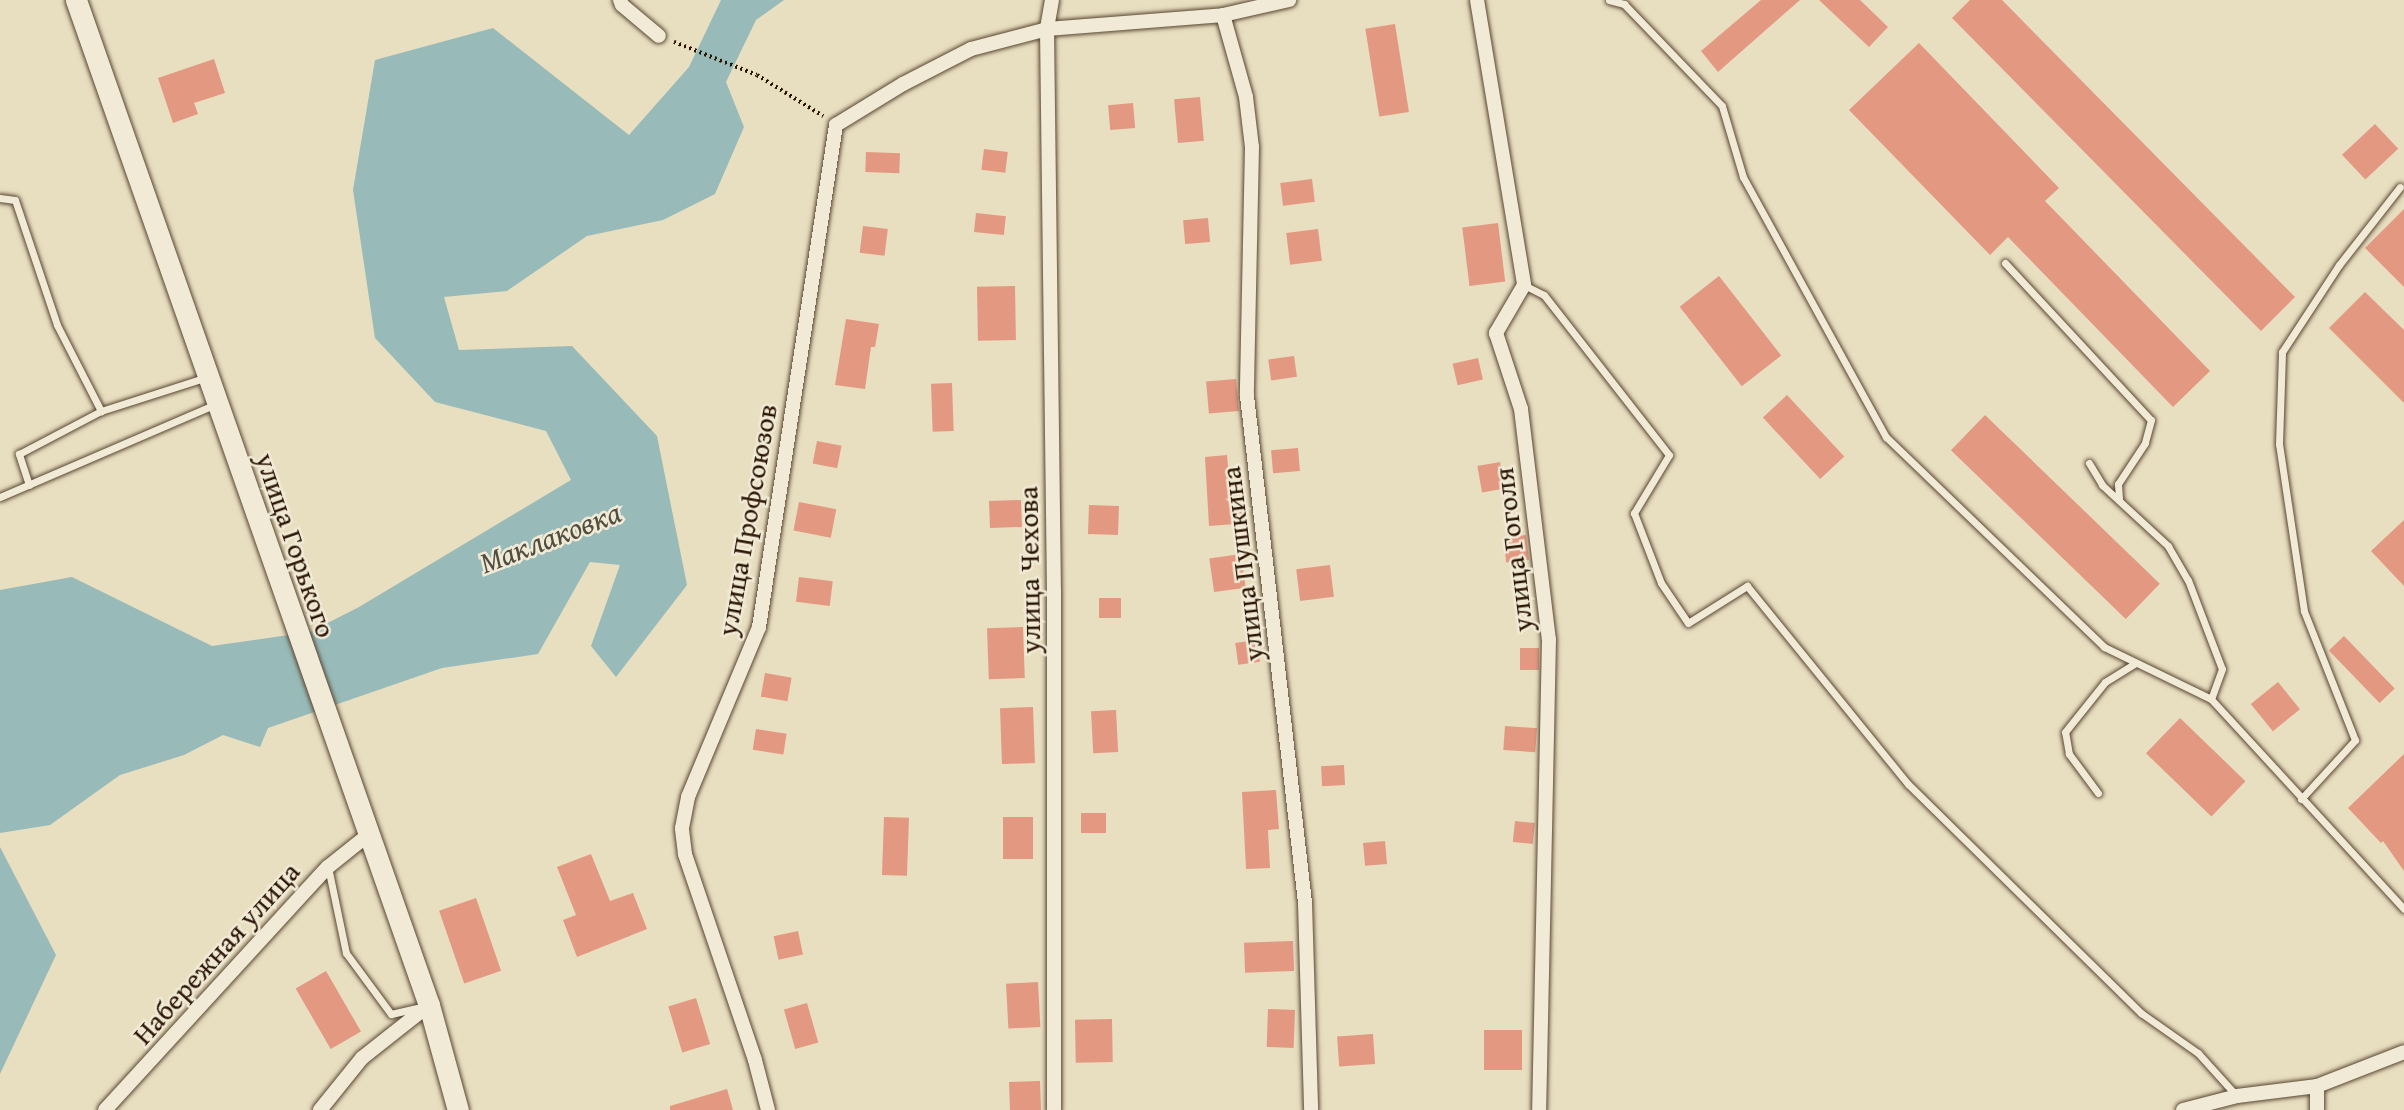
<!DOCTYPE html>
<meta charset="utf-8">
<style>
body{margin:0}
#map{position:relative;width:2404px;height:1110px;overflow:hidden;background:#e8dec0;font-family:"Gentium Book Plus",serif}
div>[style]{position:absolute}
.water>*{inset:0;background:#98bbb9}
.building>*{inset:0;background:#e39882;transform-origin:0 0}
.path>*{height:3.5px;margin-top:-1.75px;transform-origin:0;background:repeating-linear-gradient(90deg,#291301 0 2px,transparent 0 5.5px)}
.roads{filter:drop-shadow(0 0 2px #594631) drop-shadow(0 0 2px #594631)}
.lane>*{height:7px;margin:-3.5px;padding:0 3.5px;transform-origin:3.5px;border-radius:3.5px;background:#f0ead6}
.street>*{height:14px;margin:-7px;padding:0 7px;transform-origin:7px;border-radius:7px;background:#f0ead6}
.secondary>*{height:21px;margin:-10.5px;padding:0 10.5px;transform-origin:10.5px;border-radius:10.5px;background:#f0ead6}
span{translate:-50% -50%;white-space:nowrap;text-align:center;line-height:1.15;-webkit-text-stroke:5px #f0ead6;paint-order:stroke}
.street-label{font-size:28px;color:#291301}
.water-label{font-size:30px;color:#504e41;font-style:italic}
</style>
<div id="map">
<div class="water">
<i style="clip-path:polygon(721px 0,784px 0,756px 20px,726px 82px,744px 127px,715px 194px,663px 220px,587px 236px,507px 291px,444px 297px,459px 350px,572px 346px,657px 436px,687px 585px,616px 677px,591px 646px,620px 565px,590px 562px,538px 654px,442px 668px,268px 728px,260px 747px,223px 735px,184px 755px,120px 775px,50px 825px,0 833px,0 590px,72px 577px,212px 646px,310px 632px,359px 607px,571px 480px,546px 431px,435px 402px,375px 338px,353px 190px,375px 60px,493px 28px,629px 135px,689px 67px)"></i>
<i style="clip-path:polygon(0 847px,56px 955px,0 1074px)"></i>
</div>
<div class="building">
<i style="clip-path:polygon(1761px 0,1800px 0,1718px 72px,1701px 51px)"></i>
<i style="clip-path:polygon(1819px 0,1860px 0,1888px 27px,1869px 47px)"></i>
<i style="clip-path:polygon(1970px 0,2002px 0,2295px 297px,2261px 331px,1952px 18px)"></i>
<i style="left:1395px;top:24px;width:89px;height:30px;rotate:81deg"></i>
<i style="clip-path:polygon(1919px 43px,2059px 188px,2045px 201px,2210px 371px,2173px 407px,2008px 237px,1990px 255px,1849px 110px)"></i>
<i style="clip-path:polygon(214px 59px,225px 93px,194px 103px,198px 114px,173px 123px,158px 78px)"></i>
<i style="left:1200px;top:97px;width:44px;height:26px;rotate:85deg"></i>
<i style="left:1133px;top:103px;width:25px;height:25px;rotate:85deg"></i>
<i style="left:2375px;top:124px;width:34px;height:45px;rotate:47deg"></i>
<i style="left:984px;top:149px;width:24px;height:21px;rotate:7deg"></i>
<i style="left:866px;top:152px;width:34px;height:20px;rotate:2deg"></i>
<i style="left:1312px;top:179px;width:23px;height:32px;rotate:83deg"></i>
<i style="clip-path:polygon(2404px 209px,2404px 287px,2365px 248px)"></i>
<i style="left:976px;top:213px;width:30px;height:19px;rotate:6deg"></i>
<i style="left:1208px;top:218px;width:24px;height:25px;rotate:85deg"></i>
<i style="left:1498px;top:223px;width:59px;height:36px;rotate:83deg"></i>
<i style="left:863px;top:226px;width:25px;height:27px;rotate:7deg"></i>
<i style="left:1318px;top:229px;width:32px;height:32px;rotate:83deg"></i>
<i style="left:1719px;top:276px;width:101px;height:50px;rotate:52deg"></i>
<i style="left:1015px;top:286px;width:54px;height:38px;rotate:89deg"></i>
<i style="clip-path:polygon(2365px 292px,2404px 330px,2404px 403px,2329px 328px)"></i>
<i style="clip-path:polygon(846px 319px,879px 324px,875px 347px,871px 347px,865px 389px,835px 385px)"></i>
<i style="left:1294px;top:356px;width:21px;height:26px;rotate:82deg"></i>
<i style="left:1478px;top:358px;width:22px;height:26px;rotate:77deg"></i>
<i style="left:1236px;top:379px;width:32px;height:30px;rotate:85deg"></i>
<i style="left:952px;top:383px;width:48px;height:21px;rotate:88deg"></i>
<i style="left:1787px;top:395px;width:84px;height:33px;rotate:47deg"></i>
<i style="left:1985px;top:415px;width:243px;height:49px;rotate:44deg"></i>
<i style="left:817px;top:441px;width:25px;height:23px;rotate:11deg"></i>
<i style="left:1298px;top:448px;width:23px;height:27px;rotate:85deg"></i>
<i style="clip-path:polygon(1227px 455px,1230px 489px,1245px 487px,1248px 523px,1209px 526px,1205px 457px)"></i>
<i style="left:1500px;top:462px;width:27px;height:23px;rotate:80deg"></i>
<i style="left:1021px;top:500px;width:27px;height:32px;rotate:88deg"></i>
<i style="left:799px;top:502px;width:38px;height:29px;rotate:11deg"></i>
<i style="left:1089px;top:505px;width:30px;height:29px;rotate:2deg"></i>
<i style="clip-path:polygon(2404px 520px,2404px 586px,2371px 551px)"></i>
<i style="left:1526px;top:535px;width:25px;height:23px;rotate:83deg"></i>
<i style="left:1241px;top:554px;width:34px;height:32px;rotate:82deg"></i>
<i style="left:1330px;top:565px;width:32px;height:34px;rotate:83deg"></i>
<i style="left:799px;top:577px;width:34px;height:25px;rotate:7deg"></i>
<i style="left:1121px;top:598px;width:20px;height:22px;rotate:90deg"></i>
<i style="left:1023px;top:627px;width:51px;height:36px;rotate:88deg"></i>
<i style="left:2344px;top:636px;width:73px;height:21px;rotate:46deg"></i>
<i style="left:1257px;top:640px;width:22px;height:22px;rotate:82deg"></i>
<i style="left:1520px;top:648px;width:19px;height:22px"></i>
<i style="left:765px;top:673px;width:27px;height:24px;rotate:10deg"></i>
<i style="left:2278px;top:682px;width:35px;height:35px;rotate:51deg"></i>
<i style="left:1033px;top:707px;width:56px;height:33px;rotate:88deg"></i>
<i style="left:1116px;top:710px;width:42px;height:25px;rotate:87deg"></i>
<i style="left:2180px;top:718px;width:91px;height:49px;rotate:44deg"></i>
<i style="left:1505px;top:726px;width:32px;height:24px;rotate:4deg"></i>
<i style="left:756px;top:729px;width:31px;height:21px;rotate:9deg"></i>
<i style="clip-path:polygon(2404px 754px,2404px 871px,2383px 841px,2381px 843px,2348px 808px)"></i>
<i style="left:1344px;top:765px;width:20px;height:23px;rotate:87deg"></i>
<i style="clip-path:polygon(1276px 790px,1279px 829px,1268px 830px,1270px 868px,1246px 869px,1242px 792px)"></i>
<i style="left:1081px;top:813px;width:25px;height:20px"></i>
<i style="left:884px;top:817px;width:25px;height:58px;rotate:2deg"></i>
<i style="left:1003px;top:817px;width:30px;height:42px"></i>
<i style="left:1515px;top:821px;width:20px;height:21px;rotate:6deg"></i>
<i style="left:1385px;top:841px;width:23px;height:22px;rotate:85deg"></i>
<i style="clip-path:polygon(591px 854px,610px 901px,633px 893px,647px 929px,577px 957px,563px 920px,576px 915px,557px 867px)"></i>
<i style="left:476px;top:898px;width:77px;height:39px;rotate:71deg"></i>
<i style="left:798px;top:931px;width:24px;height:25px;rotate:78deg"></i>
<i style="left:1293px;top:941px;width:30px;height:49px;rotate:88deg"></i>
<i style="left:326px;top:971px;width:70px;height:35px;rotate:60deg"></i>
<i style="left:1038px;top:982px;width:45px;height:32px;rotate:87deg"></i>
<i style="left:696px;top:998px;width:48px;height:29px;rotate:73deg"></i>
<i style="left:807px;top:1003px;width:41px;height:24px;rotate:74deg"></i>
<i style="left:1268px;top:1009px;width:27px;height:38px;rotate:2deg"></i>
<i style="left:1112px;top:1019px;width:43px;height:37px;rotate:89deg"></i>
<i style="left:1522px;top:1030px;width:40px;height:38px;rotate:90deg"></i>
<i style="left:1373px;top:1034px;width:30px;height:36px;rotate:86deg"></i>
<i style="left:1040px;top:1081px;width:29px;height:31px;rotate:88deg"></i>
<i style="clip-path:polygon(727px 1089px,733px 1110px,670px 1110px,670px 1106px)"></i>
</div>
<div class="path">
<i style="left:674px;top:42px;width:89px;rotate:21.7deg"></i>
<i style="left:757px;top:75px;width:78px;rotate:31.8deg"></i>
</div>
<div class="roads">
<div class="lane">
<i style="left:1609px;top:0;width:16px;rotate:15deg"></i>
<i style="left:1624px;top:4px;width:141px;rotate:46.1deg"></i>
<i style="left:1722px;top:106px;width:74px;rotate:73.5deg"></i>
<i style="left:1743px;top:177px;width:297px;rotate:61.2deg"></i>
<i style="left:1886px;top:437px;width:303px;rotate:43.9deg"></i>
<i style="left:2104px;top:647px;width:119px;rotate:25.9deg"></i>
<i style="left:2211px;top:699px;width:285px;rotate:47.4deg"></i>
<i style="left:0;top:198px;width:15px;rotate:8deg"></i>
<i style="left:15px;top:200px;width:132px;rotate:71.4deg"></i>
<i style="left:57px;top:325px;width:97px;rotate:62.9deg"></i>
<i style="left:2005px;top:263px;width:214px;rotate:47.1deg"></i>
<i style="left:2151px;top:420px;width:24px;rotate:105deg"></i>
<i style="left:2145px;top:443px;width:49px;rotate:123.4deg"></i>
<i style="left:2118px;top:484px;width:16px;rotate:86deg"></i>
<i style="left:1524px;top:285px;width:22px;rotate:27deg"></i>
<i style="left:1544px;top:295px;width:203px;rotate:52deg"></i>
<i style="left:1669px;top:455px;width:68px;rotate:121.1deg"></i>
<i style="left:1634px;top:513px;width:75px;rotate:68.9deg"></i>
<i style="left:1661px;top:583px;width:48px;rotate:56deg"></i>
<i style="left:1688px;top:623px;width:70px;rotate:-32.1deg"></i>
<i style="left:1747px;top:586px;width:255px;rotate:50.9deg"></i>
<i style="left:1908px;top:784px;width:327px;rotate:44.5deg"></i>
<i style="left:2141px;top:1013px;width:70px;rotate:35.1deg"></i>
<i style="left:2198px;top:1053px;width:57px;rotate:47.9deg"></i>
<i style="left:2089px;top:463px;width:26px;rotate:59deg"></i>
<i style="left:2102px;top:485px;width:90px;rotate:42.7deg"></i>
<i style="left:2168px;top:546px;width:39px;rotate:60deg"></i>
<i style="left:2188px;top:580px;width:95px;rotate:69.1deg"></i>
<i style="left:2222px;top:669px;width:32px;rotate:110deg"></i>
<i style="left:29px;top:485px;width:33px;rotate:-108deg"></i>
<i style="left:19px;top:454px;width:93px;rotate:-27.7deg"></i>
<i style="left:101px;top:411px;width:111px;rotate:-17.8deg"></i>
<i style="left:0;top:497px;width:235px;rotate:-23.3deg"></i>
<i style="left:2098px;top:793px;width:49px;rotate:-126.6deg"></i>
<i style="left:2069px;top:754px;width:22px;rotate:-100deg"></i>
<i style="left:2065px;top:732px;width:64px;rotate:-51.3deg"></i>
<i style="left:2105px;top:682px;width:36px;rotate:-32deg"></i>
<i style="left:2301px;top:799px;width:80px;rotate:-47.5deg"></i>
<i style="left:2355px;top:740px;width:139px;rotate:-111.6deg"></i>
<i style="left:2304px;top:611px;width:169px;rotate:-98.5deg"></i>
<i style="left:2279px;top:444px;width:92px;rotate:-88.1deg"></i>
<i style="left:2282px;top:352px;width:104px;rotate:-56.8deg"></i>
<i style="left:2339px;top:265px;width:99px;rotate:-52deg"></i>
<i style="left:328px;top:867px;width:88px;rotate:78.2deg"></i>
<i style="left:346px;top:953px;width:76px;rotate:53.6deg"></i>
<i style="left:391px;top:1014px;width:31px;rotate:-13deg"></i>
</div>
<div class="street">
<i style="left:620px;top:0;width:5px;rotate:68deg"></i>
<i style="left:622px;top:5px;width:48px;rotate:40deg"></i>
<i style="left:1052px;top:0;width:29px;rotate:100deg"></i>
<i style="left:1047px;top:29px;width:562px;rotate:89.29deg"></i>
<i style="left:1054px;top:591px;width:519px;rotate:90deg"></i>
<i style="left:1477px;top:0;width:289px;rotate:80.6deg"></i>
<i style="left:1524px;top:285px;width:56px;rotate:120.3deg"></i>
<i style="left:1496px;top:333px;width:80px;rotate:71.8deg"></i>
<i style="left:1521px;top:409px;width:232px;rotate:83.1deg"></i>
<i style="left:1549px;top:639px;width:471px;rotate:91.2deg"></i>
<i style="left:1223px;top:15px;width:85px;rotate:74.3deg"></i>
<i style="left:1246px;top:97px;width:50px;rotate:83.2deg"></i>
<i style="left:1252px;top:147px;width:249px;rotate:91.2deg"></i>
<i style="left:1247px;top:396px;width:510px;rotate:83.47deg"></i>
<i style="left:1305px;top:903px;width:207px;rotate:88.3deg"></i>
<i style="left:2317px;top:1086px;width:24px;rotate:90deg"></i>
<i style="left:105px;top:1110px;width:330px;rotate:-47.5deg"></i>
<i style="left:328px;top:867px;width:51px;rotate:-38.7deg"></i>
<i style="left:320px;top:1110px;width:67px;rotate:-51.1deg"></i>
<i style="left:362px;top:1058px;width:85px;rotate:-38.3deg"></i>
<i style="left:768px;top:1110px;width:52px;rotate:-104.6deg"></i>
<i style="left:755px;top:1060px;width:218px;rotate:-108.8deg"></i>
<i style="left:685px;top:854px;width:26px;rotate:-97deg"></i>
<i style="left:682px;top:828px;width:32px;rotate:-79deg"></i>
<i style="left:688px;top:797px;width:184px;rotate:-67.3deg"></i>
<i style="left:759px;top:627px;width:508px;rotate:-81.28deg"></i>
<i style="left:836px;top:125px;width:79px;rotate:-31.5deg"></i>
<i style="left:903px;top:84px;width:76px;rotate:-27.2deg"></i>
<i style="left:971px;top:49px;width:79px;rotate:-14.7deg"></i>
<i style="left:1047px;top:29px;width:177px;rotate:-4.5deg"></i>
<i style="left:1223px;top:15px;width:68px;rotate:-12.8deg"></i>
<i style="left:2183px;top:1110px;width:56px;rotate:-14.5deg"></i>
<i style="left:2237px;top:1096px;width:81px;rotate:-7.1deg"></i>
<i style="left:2317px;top:1086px;width:93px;rotate:-21.3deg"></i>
</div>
<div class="secondary">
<i style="left:76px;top:0;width:1065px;rotate:70.65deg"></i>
<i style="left:429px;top:1005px;width:109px;rotate:74.6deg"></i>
</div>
</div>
<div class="street-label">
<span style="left:747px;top:520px;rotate:-80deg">улица Профсоюзов</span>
<span style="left:296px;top:545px;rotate:71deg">улица Горького</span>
<span style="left:1513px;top:550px;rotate:-97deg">улица Гоголя</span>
<span style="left:1242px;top:564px;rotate:-97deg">улица Пушкина</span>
<span style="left:1029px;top:570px;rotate:-91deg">улица Чехова</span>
<span style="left:216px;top:953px;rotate:-48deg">Набережная улица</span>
</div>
<div class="water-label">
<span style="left:550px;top:537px;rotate:-21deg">Маклаковка</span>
</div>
</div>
